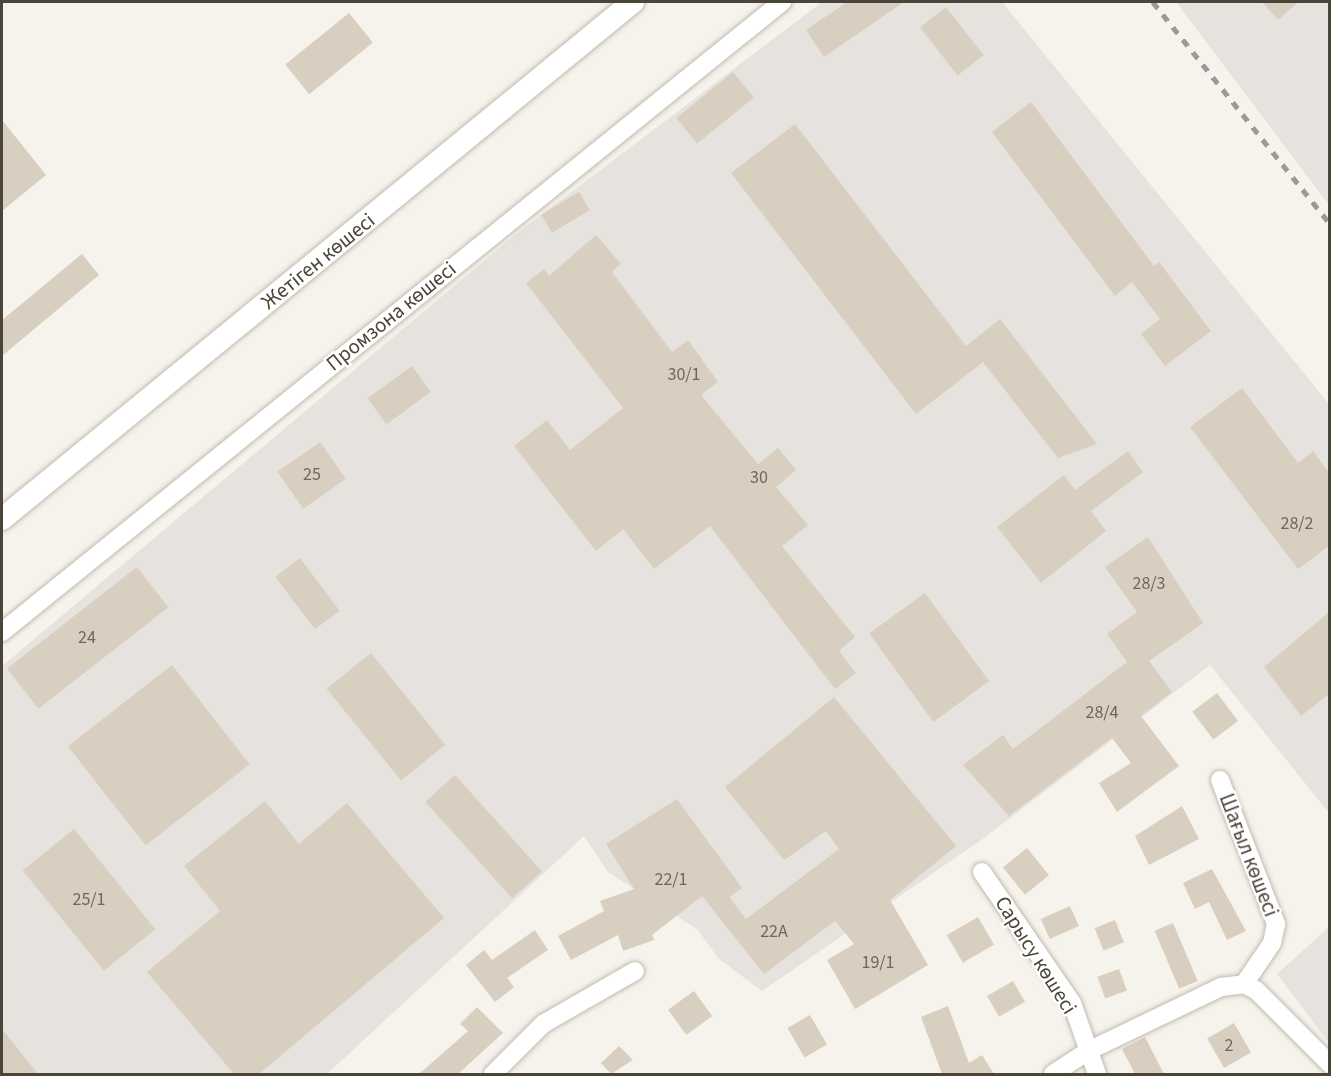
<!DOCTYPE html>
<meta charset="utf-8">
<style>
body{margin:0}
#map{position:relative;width:1331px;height:1076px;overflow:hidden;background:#f6f3ec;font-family:"Source Sans 3",sans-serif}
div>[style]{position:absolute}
.industrial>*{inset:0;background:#e6e2dd}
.building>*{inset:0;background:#d8cfc1;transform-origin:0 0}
.roads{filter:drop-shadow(0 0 2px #c2bbae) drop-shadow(0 0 2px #c2bbae)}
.minor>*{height:18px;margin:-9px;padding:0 9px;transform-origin:9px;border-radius:9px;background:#fff}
.tertiary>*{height:22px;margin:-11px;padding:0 11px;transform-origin:11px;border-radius:11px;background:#fff}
.rail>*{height:4.5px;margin-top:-2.25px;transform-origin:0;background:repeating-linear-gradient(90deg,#9a9a9a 0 8px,transparent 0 16px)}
span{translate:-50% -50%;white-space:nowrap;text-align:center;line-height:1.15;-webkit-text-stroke:4.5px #fff;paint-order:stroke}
.number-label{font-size:18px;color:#6e675b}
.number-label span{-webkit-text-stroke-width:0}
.street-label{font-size:21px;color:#4b4439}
.frame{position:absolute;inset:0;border:3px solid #4b4439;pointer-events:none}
</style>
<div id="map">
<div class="industrial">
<i style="clip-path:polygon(822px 2px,1002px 2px,1329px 404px,1329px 813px,1210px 665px,984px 838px,762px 991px,719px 959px,697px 929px,608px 872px,584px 836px,327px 1074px,2px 1074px,2px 666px,516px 234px)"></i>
<i style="clip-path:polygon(1176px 2px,1329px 2px,1329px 205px)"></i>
<i style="clip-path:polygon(1329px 927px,1329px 1043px,1277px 974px)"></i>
</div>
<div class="building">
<i style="clip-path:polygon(847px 2px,904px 2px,824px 57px,806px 30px)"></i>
<i style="clip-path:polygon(1262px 2px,1298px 2px,1278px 20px)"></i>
<i style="left:946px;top:7px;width:61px;height:33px;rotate:52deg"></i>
<i style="left:349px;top:13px;width:38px;height:82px;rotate:51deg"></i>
<i style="left:733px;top:72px;width:33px;height:73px;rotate:51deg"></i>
<i style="clip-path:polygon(1031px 102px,1154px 266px,1159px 262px,1211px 331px,1165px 366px,1141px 334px,1160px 319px,1132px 282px,1115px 296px,992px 132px)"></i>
<i style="clip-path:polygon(2px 120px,46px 175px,2px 211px)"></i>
<i style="clip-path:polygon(795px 124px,966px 346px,1000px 319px,1097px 444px,1058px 458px,983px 362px,916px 414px,731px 173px)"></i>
<i style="left:579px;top:192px;width:21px;height:44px;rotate:59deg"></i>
<i style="clip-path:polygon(596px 235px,621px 264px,612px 272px,672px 352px,688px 340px,718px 382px,701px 395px,758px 464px,778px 448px,796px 470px,776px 487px,808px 525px,782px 546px,855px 637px,839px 651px,856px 673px,835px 689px,710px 526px,654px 569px,623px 529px,596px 551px,514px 446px,547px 420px,570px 450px,623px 408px,526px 283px,544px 269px,549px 276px)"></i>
<i style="clip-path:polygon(82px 254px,99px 275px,2px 356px,2px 320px)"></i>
<i style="left:412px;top:366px;width:32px;height:55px;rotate:54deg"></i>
<i style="clip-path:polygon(1242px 388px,1298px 463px,1313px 451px,1329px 473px,1329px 546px,1298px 569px,1190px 427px)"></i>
<i style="left:320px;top:442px;width:45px;height:52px;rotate:55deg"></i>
<i style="clip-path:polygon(1128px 451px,1143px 472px,1091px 511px,1106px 531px,1041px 583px,997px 527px,1064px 475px,1075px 490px)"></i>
<i style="clip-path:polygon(1148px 537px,1203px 623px,1149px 661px,1172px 692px,1141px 716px,1179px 766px,1117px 812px,1099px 783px,1131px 763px,1112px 738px,1009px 816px,963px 765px,1003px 735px,1013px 749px,1127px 662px,1107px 634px,1137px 612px,1105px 567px)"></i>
<i style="left:300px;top:558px;width:66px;height:31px;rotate:53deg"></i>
<i style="left:137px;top:567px;width:51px;height:165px;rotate:52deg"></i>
<i style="left:925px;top:593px;width:109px;height:69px;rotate:54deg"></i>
<i style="clip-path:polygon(1329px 612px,1329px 694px,1301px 716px,1264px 667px)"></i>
<i style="left:371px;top:653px;width:118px;height:57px;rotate:51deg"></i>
<i style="left:172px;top:665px;width:126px;height:132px;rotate:52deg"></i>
<i style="left:1217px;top:693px;width:35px;height:31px;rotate:53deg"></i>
<i style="clip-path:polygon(834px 697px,956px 846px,890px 900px,928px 965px,855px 1009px,827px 960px,854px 944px,835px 921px,764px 974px,702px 896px,652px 935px,654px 940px,623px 951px,618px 935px,571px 960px,558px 936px,604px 911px,600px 901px,634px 889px,606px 844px,677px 799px,742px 888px,729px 897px,746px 919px,839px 849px,826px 831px,784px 860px,725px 787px)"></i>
<i style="left:455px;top:775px;width:130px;height:40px;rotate:48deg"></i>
<i style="clip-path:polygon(265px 801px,299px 844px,347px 803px,444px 918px,259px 1074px,234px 1074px,147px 972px,220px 911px,184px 866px)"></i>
<i style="clip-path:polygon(1182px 806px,1199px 839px,1149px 865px,1135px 836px)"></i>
<i style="left:74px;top:829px;width:129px;height:66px;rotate:51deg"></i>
<i style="left:1027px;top:848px;width:35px;height:31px;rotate:51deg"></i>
<i style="clip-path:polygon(1212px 869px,1246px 931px,1227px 940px,1209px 902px,1195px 909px,1183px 883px)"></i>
<i style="left:1070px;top:906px;width:22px;height:32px;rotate:66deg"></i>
<i style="left:978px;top:917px;width:32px;height:36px;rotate:60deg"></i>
<i style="left:1115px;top:920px;width:24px;height:22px;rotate:68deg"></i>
<i style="left:1173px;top:923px;width:63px;height:20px;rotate:67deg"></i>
<i style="clip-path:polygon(535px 930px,548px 950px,507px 978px,514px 987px,495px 1002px,466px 965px,484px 950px,492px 960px)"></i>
<i style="left:1119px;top:969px;width:23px;height:23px;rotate:70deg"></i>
<i style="left:1013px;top:981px;width:24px;height:30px;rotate:60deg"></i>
<i style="left:694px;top:991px;width:31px;height:32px;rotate:54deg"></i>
<i style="clip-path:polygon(948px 1006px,969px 1063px,982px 1055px,994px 1074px,942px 1074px,921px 1017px)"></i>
<i style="clip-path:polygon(477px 1007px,503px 1033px,458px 1074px,419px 1074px,468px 1031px,460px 1024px)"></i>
<i style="left:810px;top:1015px;width:34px;height:26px;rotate:60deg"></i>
<i style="left:1234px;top:1023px;width:34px;height:31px;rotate:60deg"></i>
<i style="clip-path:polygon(2px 1029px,38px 1074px,2px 1074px)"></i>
<i style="clip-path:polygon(1145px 1037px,1164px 1074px,1135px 1074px,1122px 1049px)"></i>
<i style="clip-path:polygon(619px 1046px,633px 1060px,611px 1074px,601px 1063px)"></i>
</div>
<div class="roads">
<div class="minor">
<i style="left:2px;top:632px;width:1003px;rotate:-38.93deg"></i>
<i style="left:1220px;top:780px;width:155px;rotate:68.7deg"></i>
<i style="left:1276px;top:924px;width:19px;rotate:102deg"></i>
<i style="left:1272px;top:943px;width:50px;rotate:124.3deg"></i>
<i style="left:1244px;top:984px;width:13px;rotate:27deg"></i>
<i style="left:1256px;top:990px;width:105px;rotate:45deg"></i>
<i style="left:982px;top:872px;width:159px;rotate:55.5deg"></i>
<i style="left:1072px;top:1003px;width:75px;rotate:70.6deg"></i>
<i style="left:493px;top:1074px;width:71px;rotate:-45deg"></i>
<i style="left:543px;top:1024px;width:106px;rotate:-29.9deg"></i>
<i style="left:1053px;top:1074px;width:42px;rotate:-33.3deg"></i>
<i style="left:1088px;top:1051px;width:148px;rotate:-25.7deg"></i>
<i style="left:1221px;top:987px;width:23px;rotate:-7deg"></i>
</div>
<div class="tertiary">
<i style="left:2px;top:519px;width:816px;rotate:-39.33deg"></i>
</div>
</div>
<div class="rail">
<i style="left:1153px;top:2px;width:284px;rotate:51.4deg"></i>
</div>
<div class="number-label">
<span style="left:684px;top:375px">30/1</span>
<span style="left:312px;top:475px">25</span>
<span style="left:759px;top:478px">30</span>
<span style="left:1297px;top:524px">28/2</span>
<span style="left:1149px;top:584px">28/3</span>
<span style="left:87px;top:638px">24</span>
<span style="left:1102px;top:713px">28/4</span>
<span style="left:671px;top:880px">22/1</span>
<span style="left:89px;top:900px">25/1</span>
<span style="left:774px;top:932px">22А</span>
<span style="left:878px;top:963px">19/1</span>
<span style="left:1229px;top:1046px">2</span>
</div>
<div class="street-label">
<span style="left:318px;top:261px;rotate:-39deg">Жетіген көшесі</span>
<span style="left:391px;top:316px;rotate:-39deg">Промзона көшесі</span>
<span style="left:1249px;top:855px;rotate:69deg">Шағыл көшесі</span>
<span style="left:1036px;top:955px;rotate:58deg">Сарысу көшесі</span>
</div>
<div class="frame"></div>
</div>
